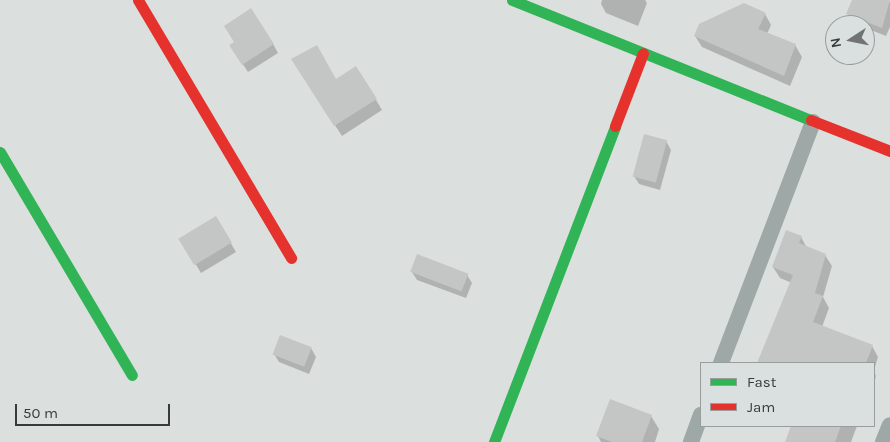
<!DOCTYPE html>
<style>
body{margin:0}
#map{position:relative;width:890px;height:442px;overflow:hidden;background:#dbdfde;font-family:Karla,sans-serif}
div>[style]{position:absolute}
.shadow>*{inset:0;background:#0003}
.building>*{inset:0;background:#c4c6c6;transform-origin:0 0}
.street>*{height:16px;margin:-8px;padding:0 8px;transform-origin:8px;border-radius:8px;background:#9da8a7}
.fast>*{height:11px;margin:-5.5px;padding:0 5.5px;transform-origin:5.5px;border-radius:5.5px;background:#30b455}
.jam>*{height:11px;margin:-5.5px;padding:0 5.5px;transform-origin:5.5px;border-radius:5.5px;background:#e5322d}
span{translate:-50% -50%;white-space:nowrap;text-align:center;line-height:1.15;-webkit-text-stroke:4.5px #dae0df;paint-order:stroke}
.legend{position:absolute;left:700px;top:362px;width:175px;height:65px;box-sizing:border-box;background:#dae0df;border:1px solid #999e9d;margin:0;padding:6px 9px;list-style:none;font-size:15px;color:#383b3a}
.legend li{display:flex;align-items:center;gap:10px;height:25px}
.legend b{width:25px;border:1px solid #999e9d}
.north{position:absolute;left:825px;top:15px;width:50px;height:50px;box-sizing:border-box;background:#dae0df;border:1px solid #999e9d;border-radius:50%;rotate:259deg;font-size:14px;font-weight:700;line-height:20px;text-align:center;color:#383b3a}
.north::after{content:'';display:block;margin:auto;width:18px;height:22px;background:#717473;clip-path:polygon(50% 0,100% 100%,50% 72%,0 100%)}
.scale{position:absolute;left:15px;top:404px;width:155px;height:22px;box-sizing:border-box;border:2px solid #383b3a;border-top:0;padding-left:6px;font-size:15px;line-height:18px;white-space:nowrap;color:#383b3a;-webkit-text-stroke:4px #dae0df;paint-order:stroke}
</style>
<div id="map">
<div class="shadow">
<i style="clip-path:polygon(602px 0,645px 0,647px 3px,638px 26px,606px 13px,601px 4px)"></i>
<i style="clip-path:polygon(853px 0,890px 2px,890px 27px,886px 36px,853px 23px,848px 14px)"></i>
<i style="clip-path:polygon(765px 14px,771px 25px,767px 34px,795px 45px,802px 57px,790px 86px,702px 47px,695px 36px)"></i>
<i style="clip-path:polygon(273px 44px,278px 53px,248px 72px,236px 54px)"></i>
<i style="clip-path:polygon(299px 70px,336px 80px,376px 100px,382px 110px,342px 136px)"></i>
<i style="clip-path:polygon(666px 141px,671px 150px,660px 190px,639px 184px,634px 176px)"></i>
<i style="clip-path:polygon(216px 218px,236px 252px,201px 273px,186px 248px)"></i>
<i style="clip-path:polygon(801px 237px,807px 248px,825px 255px,832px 266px,823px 297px,829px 308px,822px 327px,872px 346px,878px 357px,874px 370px,874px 363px,759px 363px,792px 283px,780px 278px,773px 267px)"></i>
<i style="clip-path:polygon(412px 272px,467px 275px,472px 283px,466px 298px,417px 280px)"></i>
<i style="clip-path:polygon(311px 348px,316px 357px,309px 374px,279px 362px,274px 354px)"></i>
<i style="clip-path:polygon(874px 372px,876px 376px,874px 383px)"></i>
<i style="clip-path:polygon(651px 416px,659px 429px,655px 442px,601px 442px,598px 436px)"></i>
<i style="clip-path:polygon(792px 426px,857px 426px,851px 442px,786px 442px)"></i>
</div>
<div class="building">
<i style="clip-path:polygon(852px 0,890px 0,882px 28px,846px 14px)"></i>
<i style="clip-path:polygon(744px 3px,766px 13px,758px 29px,796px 44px,784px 76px,694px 36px,699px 24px)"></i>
<i style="clip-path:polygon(251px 8px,274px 44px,242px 65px,229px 45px,234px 42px,224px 26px)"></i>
<i style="clip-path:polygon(317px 45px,336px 79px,356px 66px,377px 99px,334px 126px,291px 59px)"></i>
<i style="left:644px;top:134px;width:24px;height:44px;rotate:15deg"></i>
<i style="left:216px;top:216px;width:31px;height:44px;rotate:59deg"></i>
<i style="clip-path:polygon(786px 230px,802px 236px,799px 243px,826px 254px,815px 293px,823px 296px,813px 322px,873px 345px,866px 363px,757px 363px,793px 275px,772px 267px)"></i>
<i style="left:417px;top:254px;width:55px;height:19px;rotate:21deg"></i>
<i style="left:280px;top:335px;width:34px;height:21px;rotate:21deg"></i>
<i style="clip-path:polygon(610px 399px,652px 415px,642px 442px,612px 442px,596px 436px)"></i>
<i style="clip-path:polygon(791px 426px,841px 426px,835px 442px,785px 442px)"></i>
</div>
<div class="street">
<i style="left:721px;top:363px;width:258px;rotate:-69.1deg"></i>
<i style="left:691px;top:442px;width:29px;rotate:-70deg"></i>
<i style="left:883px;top:442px;width:18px;rotate:-68deg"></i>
</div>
<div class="fast">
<i style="left:512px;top:0;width:322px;rotate:21.9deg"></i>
<i style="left:0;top:152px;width:259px;rotate:59.4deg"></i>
<i style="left:494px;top:442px;width:338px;rotate:-69deg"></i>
</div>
<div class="jam">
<i style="left:138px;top:0;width:300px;rotate:59.3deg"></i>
<i style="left:811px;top:120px;width:85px;rotate:21.4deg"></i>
<i style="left:615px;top:126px;width:78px;rotate:-69deg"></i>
</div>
<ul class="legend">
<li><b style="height:6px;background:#30b455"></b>Fast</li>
<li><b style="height:6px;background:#e5322d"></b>Jam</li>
</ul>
<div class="north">N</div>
<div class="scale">50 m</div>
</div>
